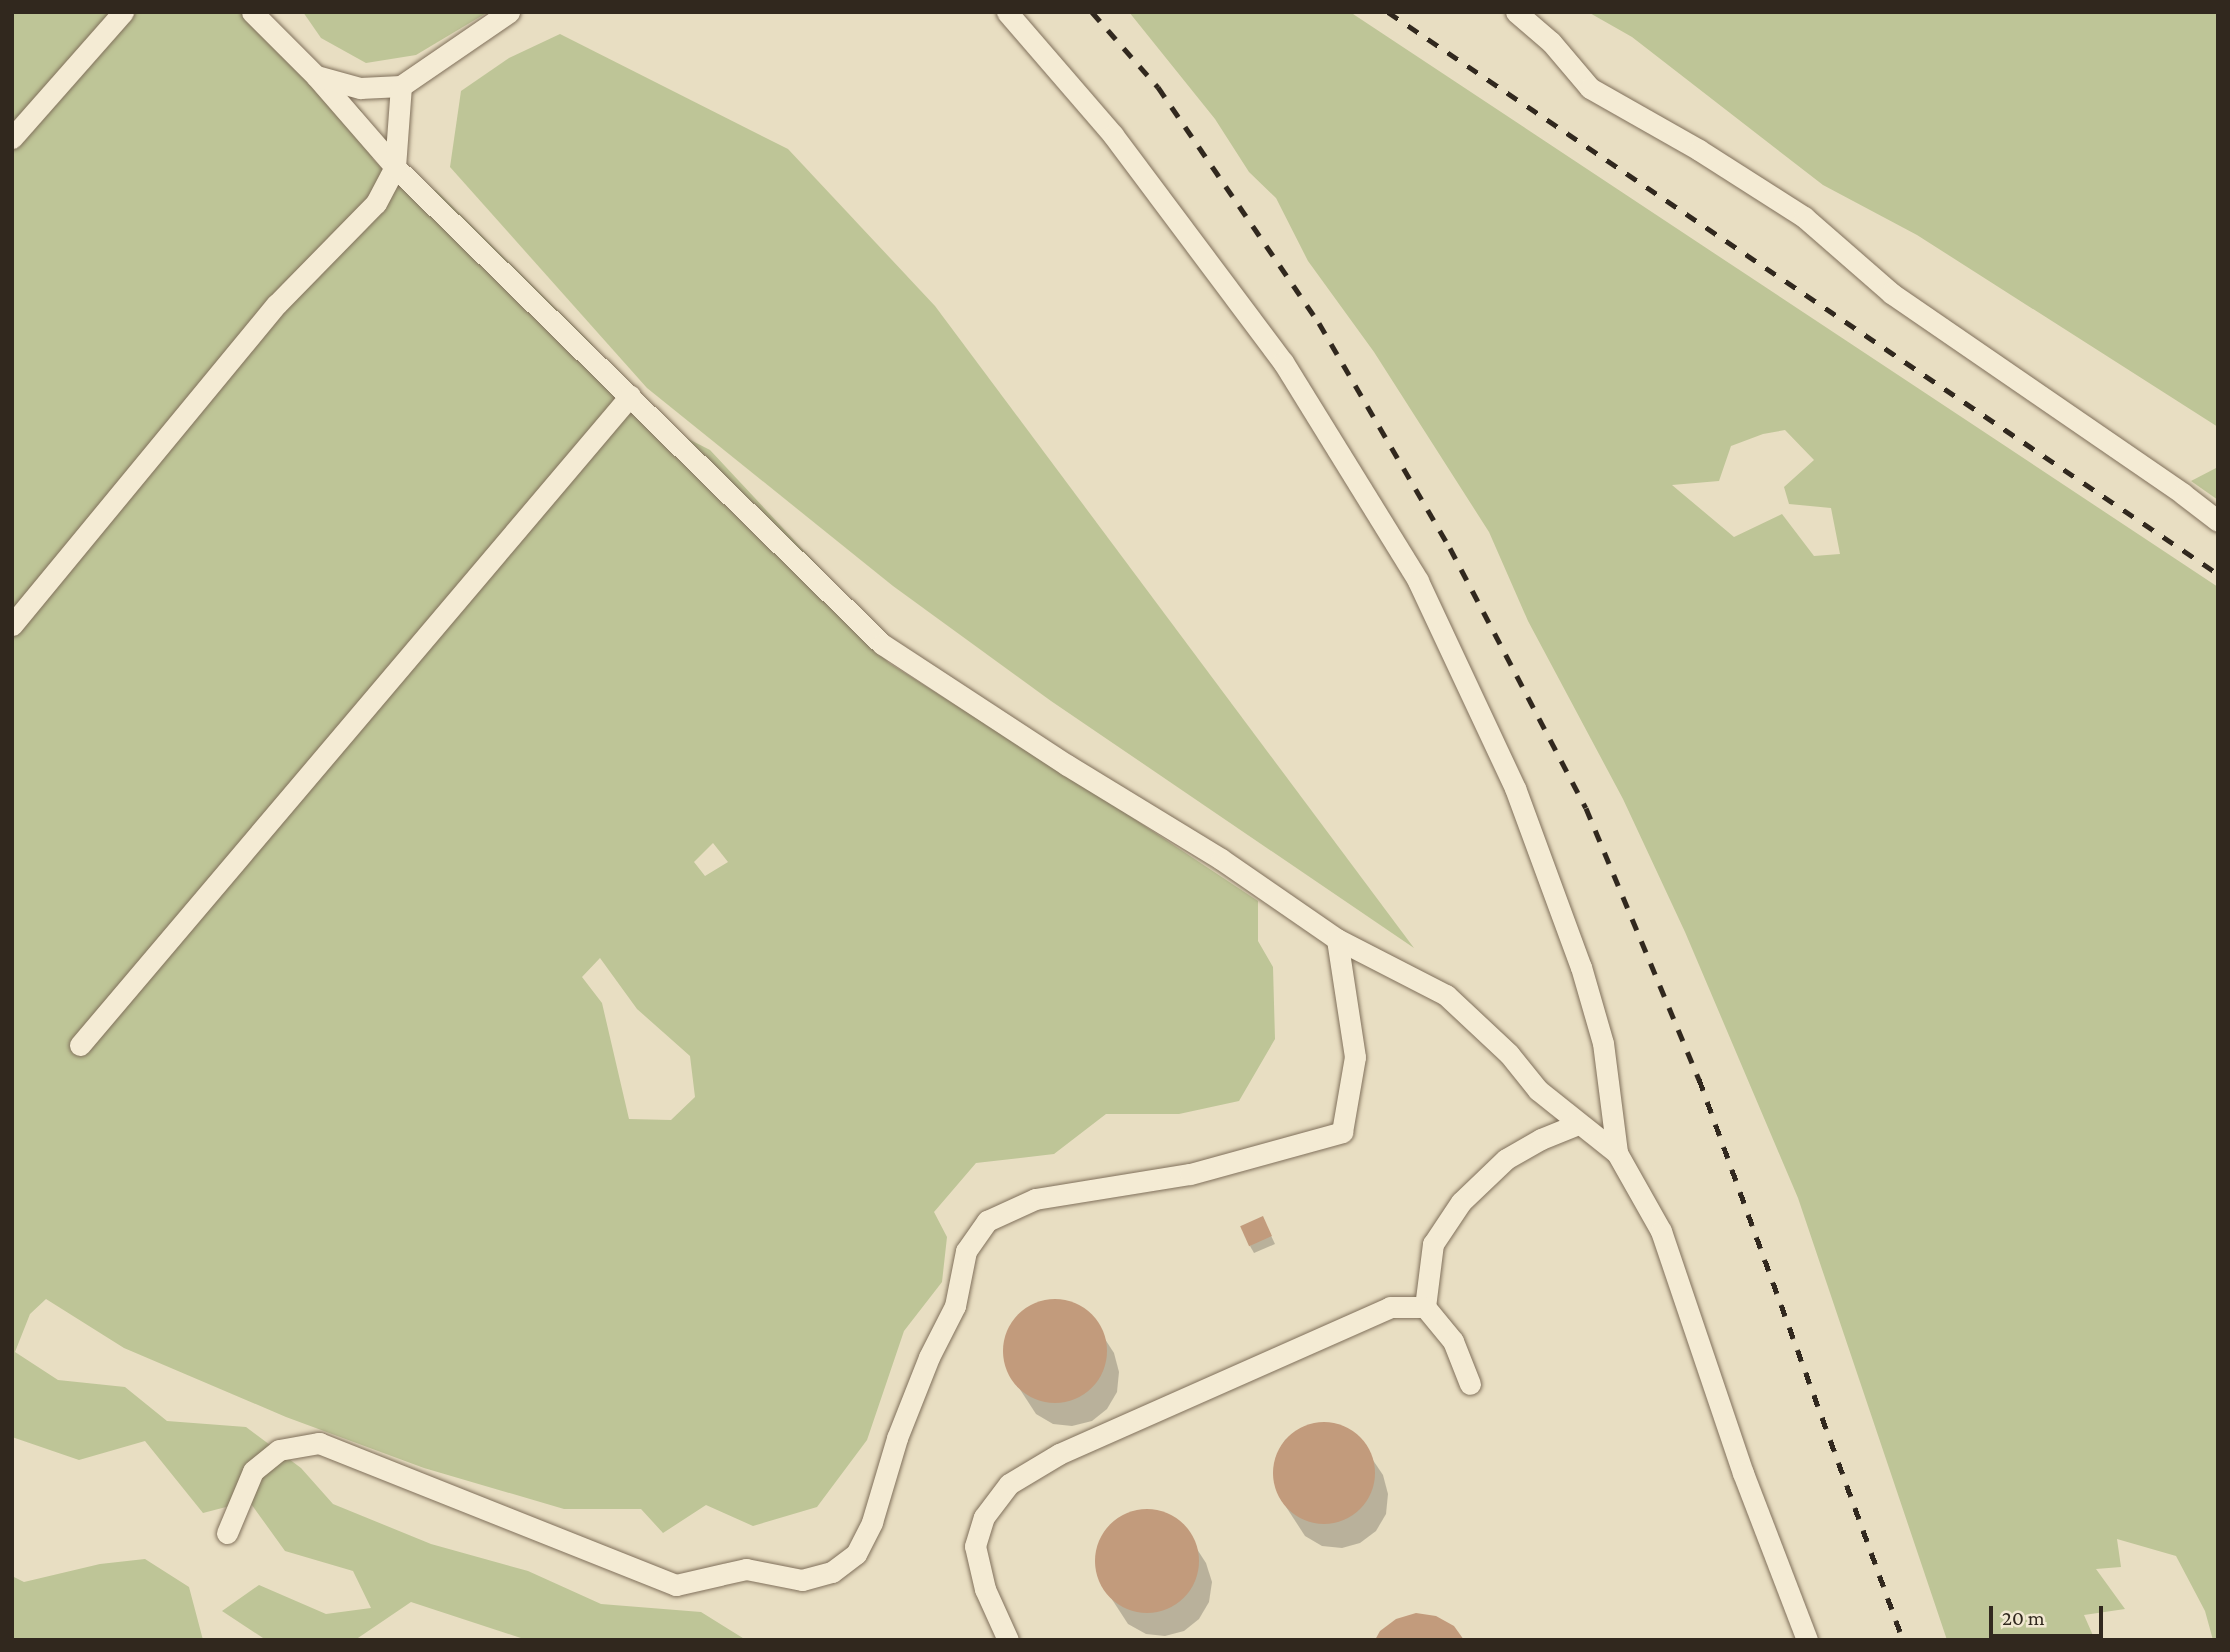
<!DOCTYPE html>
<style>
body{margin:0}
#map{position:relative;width:2230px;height:1652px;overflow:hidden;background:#e8dec2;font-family:"Crimson Pro",serif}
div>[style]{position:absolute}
.green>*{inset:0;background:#bec597}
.shadow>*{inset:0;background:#0003}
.building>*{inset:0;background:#c29b7c;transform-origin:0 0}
.round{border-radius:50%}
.roads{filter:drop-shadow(0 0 2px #80705b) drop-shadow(0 0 2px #80705b)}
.lane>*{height:21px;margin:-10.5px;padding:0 10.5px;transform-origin:10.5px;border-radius:10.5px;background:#f4ebd4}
.rail>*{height:5px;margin-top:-2.5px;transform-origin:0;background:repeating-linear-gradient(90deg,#31281e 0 12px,transparent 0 24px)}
span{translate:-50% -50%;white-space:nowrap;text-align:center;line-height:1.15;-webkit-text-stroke:5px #f1e8d1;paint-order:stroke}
.frame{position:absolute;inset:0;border:14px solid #31281e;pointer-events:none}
.scale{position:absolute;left:1989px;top:1606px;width:114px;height:32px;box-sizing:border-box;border:4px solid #31281e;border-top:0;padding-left:9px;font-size:21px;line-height:24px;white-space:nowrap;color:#31281e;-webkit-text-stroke:5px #f1e8d1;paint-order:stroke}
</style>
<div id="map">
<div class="green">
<i style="clip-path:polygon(evenodd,12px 12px,257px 12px,361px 110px,380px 156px,372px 158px,407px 193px,436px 190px,592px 344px,617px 397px,628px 408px,710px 450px,822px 570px,840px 615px,889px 663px,1095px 793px,1258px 901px,1258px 941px,1273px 967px,1275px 1039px,1239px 1101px,1179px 1114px,1106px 1114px,1054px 1154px,976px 1163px,934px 1212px,947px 1237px,942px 1282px,904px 1331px,867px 1440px,817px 1507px,753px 1526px,706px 1505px,663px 1533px,641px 1509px,564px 1509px,424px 1468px,286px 1417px,124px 1348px,46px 1299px,30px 1314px,15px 1352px,58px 1380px,125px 1387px,167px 1421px,246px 1427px,301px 1468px,333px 1504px,431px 1544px,528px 1571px,601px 1604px,701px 1612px,746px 1640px,527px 1640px,411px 1602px,355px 1640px,266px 1640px,222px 1611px,259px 1585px,326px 1614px,371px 1608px,353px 1571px,285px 1551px,249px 1501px,203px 1513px,145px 1441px,79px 1460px,12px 1437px,12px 12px,713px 843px,728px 862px,705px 876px,694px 862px,713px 843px,12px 12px,600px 958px,637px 1009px,690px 1056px,695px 1097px,671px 1120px,629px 1119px,602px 1003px,582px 977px,600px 958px)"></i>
<i style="clip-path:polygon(303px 12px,488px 12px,416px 55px,366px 63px,321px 38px)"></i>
<i style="clip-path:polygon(evenodd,1129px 12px,1350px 12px,2218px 587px,2218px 1640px,2213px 1640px,2205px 1611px,2176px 1556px,2117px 1539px,2121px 1567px,2096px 1569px,2125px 1609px,2084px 1615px,2095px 1640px,1947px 1640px,1798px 1198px,1685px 932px,1623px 799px,1528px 621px,1489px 532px,1374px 352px,1308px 261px,1276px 198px,1249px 172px,1215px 119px,1129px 12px,1785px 430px,1814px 460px,1784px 487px,1789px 504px,1831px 508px,1840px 554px,1814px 556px,1782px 514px,1734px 537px,1672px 485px,1719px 481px,1731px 446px,1763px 434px,1785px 430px)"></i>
<i style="clip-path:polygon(1588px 12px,2218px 12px,2218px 427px,1917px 235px,1823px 185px,1632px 37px)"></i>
<i style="clip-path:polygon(560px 34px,788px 149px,935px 306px,1414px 948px,1051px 701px,893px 586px,647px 388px,450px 167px,461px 91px,509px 58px)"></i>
<i style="clip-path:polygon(2218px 467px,2218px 500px,2191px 481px)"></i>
<i style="clip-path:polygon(145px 1559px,189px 1587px,203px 1640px,12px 1640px,12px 1576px,24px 1582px,100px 1564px)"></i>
</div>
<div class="shadow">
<i style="clip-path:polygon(1266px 1225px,1275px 1244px,1254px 1253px,1250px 1246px)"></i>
<i style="clip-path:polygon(1051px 1301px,1070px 1304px,1088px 1313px,1114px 1353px,1119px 1372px,1117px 1392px,1107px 1409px,1092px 1421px,1072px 1426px,1053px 1424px,1036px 1414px,1010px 1374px,1004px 1355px,1007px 1335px,1017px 1318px,1032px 1306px)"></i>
<i style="clip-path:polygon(1320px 1423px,1340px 1425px,1356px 1435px,1383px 1475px,1388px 1494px,1386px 1514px,1376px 1531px,1360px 1543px,1342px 1548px,1322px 1546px,1305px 1536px,1279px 1496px,1274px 1476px,1276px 1457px,1285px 1440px,1301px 1428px)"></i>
<i style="clip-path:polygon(1144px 1511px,1163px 1513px,1180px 1523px,1206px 1563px,1212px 1582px,1209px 1602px,1199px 1619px,1184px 1631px,1165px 1636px,1146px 1634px,1128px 1624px,1102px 1584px,1097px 1565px,1099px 1545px,1109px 1528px,1124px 1516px)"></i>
</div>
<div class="building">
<i style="left:1263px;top:1216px;width:22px;height:25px;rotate:66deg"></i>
<i class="round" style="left:1003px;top:1299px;width:104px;height:104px"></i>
<i class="round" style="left:1273px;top:1422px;width:102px;height:102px"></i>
<i class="round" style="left:1095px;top:1509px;width:104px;height:104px"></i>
<i style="clip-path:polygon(1416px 1613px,1436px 1616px,1454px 1626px,1464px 1640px,1375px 1640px,1380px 1631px,1396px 1619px)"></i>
</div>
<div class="roads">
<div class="lane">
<i style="left:252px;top:12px;width:91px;rotate:45deg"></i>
<i style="left:316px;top:76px;width:121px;rotate:49deg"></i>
<i style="left:395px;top:167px;width:682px;rotate:44.41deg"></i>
<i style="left:882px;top:644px;width:221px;rotate:33.2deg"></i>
<i style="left:1067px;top:765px;width:180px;rotate:31.4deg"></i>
<i style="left:1221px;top:859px;width:141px;rotate:34.6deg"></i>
<i style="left:1337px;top:939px;width:123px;rotate:27.2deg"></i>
<i style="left:1446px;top:995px;width:86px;rotate:43.1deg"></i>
<i style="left:1509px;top:1054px;width:46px;rotate:51.1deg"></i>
<i style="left:1538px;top:1090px;width:101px;rotate:38.6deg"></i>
<i style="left:1007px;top:12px;width:162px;rotate:49.2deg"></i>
<i style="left:1113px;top:135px;width:284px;rotate:53.2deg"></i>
<i style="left:1283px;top:362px;width:257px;rotate:58.3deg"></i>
<i style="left:1418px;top:581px;width:229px;rotate:64.9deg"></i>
<i style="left:1515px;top:788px;width:191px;rotate:69.8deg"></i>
<i style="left:1581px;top:967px;width:79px;rotate:73.9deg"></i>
<i style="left:1603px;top:1043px;width:111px;rotate:82.7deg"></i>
<i style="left:1617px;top:1153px;width:90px;rotate:60.6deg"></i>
<i style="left:1661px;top:1231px;width:256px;rotate:71.3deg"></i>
<i style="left:1743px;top:1473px;width:179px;rotate:69deg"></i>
<i style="left:1516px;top:12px;width:46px;rotate:40.6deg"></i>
<i style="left:1551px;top:42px;width:60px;rotate:49.7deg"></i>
<i style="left:1590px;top:88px;width:125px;rotate:29.6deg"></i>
<i style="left:1699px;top:150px;width:125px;rotate:32.5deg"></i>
<i style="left:1804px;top:217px;width:116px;rotate:41.1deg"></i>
<i style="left:1891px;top:293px;width:354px;rotate:34.5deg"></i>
<i style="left:2183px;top:494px;width:44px;rotate:37.6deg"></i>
<i style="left:316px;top:76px;width:46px;rotate:15.3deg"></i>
<i style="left:360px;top:88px;width:41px;rotate:-2.8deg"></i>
<i style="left:401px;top:86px;width:131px;rotate:-34.4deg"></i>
<i style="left:12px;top:138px;width:168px;rotate:-48.6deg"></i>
<i style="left:12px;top:625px;width:416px;rotate:-50.5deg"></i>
<i style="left:277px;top:304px;width:141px;rotate:-45.6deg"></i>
<i style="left:376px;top:203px;width:41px;rotate:-62.2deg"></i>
<i style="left:395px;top:167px;width:81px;rotate:-85.8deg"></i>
<i style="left:80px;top:1045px;width:851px;rotate:-49.72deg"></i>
<i style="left:1425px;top:1307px;width:64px;rotate:-82.8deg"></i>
<i style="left:1433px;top:1244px;width:50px;rotate:-56.3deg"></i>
<i style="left:1461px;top:1202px;width:62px;rotate:-43.7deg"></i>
<i style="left:1506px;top:1159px;width:40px;rotate:-29.7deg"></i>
<i style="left:1541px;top:1139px;width:40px;rotate:-22deg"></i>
<i style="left:227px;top:1533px;width:67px;rotate:-67.2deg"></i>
<i style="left:253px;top:1471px;width:33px;rotate:-39deg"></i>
<i style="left:279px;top:1450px;width:41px;rotate:-9.9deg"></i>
<i style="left:319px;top:1443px;width:384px;rotate:21.7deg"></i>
<i style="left:676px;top:1585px;width:72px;rotate:-12.9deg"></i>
<i style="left:746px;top:1569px;width:57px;rotate:11.1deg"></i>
<i style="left:802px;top:1580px;width:31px;rotate:-15deg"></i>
<i style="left:832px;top:1572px;width:30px;rotate:-37deg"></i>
<i style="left:856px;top:1554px;width:36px;rotate:-63deg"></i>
<i style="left:872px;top:1522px;width:88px;rotate:-73.4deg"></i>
<i style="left:897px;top:1438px;width:87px;rotate:-68.4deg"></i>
<i style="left:929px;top:1357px;width:57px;rotate:-63deg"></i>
<i style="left:955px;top:1306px;width:56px;rotate:-78.7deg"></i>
<i style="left:966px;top:1251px;width:37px;rotate:-55deg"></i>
<i style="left:987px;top:1221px;width:53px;rotate:-24.6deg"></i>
<i style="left:1035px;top:1199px;width:157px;rotate:-9.2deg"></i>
<i style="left:1190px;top:1174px;width:158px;rotate:-15.4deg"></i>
<i style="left:1342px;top:1132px;width:76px;rotate:-80.2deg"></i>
<i style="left:1355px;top:1057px;width:119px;rotate:-98.7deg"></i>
<i style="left:1008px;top:1640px;width:56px;rotate:-114.3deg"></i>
<i style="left:985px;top:1589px;width:44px;rotate:-103.1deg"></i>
<i style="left:975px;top:1546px;width:30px;rotate:-73deg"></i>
<i style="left:984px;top:1517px;width:41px;rotate:-52.9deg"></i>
<i style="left:1009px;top:1484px;width:58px;rotate:-31deg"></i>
<i style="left:1059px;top:1454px;width:362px;rotate:-23.9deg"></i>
<i style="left:1390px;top:1307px;width:35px"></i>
<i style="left:1425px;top:1307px;width:44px;rotate:50.5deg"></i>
<i style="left:1453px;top:1341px;width:46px;rotate:68.4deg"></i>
</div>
</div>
<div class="rail">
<i style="left:1092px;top:12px;width:100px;rotate:48.7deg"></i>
<i style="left:1158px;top:87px;width:286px;rotate:55.7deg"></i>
<i style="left:1319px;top:323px;width:260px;rotate:59.8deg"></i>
<i style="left:1450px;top:548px;width:293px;rotate:62.4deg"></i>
<i style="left:1586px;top:808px;width:294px;rotate:67.4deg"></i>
<i style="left:1699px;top:1079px;width:597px;rotate:70.02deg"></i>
<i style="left:1388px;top:12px;width:1002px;rotate:34.1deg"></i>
</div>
<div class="frame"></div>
<div class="scale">20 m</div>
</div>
